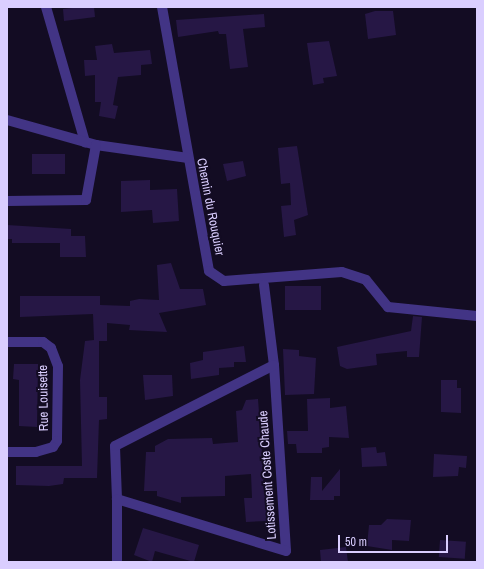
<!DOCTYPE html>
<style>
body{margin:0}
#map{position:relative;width:484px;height:569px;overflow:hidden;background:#130c23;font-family:"Archivo Narrow",sans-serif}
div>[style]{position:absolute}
.building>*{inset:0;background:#261745;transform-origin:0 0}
.minor>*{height:10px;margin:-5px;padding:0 5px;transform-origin:5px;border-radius:5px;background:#423485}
span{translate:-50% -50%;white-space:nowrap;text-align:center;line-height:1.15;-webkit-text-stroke:4px #130c23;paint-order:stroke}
.street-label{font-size:13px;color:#daceff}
.frame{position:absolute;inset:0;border:8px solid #daceff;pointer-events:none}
.scale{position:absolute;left:338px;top:535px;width:110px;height:18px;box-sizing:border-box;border:2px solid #daceff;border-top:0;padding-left:5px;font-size:12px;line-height:14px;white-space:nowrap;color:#daceff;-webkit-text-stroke:3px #130c23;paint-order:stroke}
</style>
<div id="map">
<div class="building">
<i style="clip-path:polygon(82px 7px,94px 7px,95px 17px,64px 21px,63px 9px)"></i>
<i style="clip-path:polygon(375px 11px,393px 11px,396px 35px,368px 39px,365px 14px)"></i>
<i style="clip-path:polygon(264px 14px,265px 27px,243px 29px,248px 67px,230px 69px,226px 34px,219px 34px,218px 31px,178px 37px,176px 20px)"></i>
<i style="clip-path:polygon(329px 41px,337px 76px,323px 78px,324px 83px,313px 85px,307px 43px)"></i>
<i style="clip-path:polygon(112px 44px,114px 53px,150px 50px,152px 64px,141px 65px,141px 75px,118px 77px,113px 105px,118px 106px,115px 119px,99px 116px,101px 102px,95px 102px,95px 75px,85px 76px,84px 60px,97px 60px,95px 46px)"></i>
<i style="clip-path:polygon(297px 146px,308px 215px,294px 220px,296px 235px,284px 237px,281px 206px,291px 205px,290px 183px,281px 184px,278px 148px)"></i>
<i style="left:32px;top:154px;width:33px;height:20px"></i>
<i style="clip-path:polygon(243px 161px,246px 176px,227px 181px,223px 164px)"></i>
<i style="clip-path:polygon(150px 180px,150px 190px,177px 189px,179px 221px,153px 223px,152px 210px,121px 212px,121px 181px)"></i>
<i style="clip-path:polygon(7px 225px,71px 229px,71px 236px,85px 236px,86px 257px,60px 257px,60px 243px,12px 243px,12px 239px,7px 239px)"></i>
<i style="clip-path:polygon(171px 263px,180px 289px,203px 289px,206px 305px,159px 313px,167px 332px,129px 330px,130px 325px,107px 323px,107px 341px,99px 341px,99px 397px,107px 397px,107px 419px,99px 420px,97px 478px,64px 478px,63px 484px,49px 486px,16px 485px,16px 466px,82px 466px,80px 380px,85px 341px,94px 340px,93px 314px,20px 317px,20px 296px,100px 296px,100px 305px,130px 306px,130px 301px,139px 299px,159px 300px,157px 265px)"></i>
<i style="left:285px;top:286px;width:36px;height:24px"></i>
<i style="clip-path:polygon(413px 316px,422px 317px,419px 357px,407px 357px,407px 351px,376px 354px,377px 365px,347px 369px,340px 366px,337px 347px,411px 331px)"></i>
<i style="clip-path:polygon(244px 346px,246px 362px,234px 362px,234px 367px,219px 368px,219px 375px,191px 379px,190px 363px,203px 360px,203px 352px)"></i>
<i style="clip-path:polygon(283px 349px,299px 350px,299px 356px,316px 358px,314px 394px,285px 395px)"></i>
<i style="clip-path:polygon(14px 364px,38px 364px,37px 427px,19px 426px,19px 380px,13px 379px)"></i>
<i style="clip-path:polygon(143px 375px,172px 375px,173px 396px,145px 400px)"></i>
<i style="clip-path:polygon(441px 380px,457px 380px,457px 388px,461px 388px,461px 413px,441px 412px)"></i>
<i style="clip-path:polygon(330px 398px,330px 408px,346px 406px,349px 438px,329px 437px,329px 447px,322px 448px,322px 453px,297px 453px,296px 444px,288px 444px,287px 431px,308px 431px,307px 399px)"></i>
<i style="clip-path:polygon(258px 399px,267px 521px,246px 522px,244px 498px,252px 498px,251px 474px,225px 476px,225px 496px,181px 497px,181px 503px,157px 496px,157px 491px,144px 491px,146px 452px,155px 452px,155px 446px,168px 439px,212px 438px,213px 444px,238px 442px,236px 411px,242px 410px,246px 400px)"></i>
<i style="clip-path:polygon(376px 447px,377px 453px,385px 452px,387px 466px,362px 467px,361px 448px)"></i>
<i style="clip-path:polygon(434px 454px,467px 456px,466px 468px,459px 467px,458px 476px,433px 477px)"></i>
<i style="clip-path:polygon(340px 469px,340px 496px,334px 496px,334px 500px,310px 500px,311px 477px,322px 477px,322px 491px)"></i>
<i style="clip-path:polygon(387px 519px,411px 520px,409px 541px,392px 540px,392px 550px,367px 546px,369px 525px,381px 525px)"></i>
<i style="clip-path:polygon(143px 528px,199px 545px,194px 562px,155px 551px,152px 562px,134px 555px)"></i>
<i style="left:440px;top:540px;width:26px;height:17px;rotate:4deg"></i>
<i style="clip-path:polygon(346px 547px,348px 562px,321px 562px,320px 550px)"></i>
</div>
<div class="minor">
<i style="left:46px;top:7px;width:141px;rotate:73.9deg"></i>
<i style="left:162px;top:7px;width:268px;rotate:79.9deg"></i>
<i style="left:209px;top:271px;width:18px;rotate:34deg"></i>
<i style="left:224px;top:281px;width:118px;rotate:-4.4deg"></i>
<i style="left:342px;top:272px;width:25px;rotate:18deg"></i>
<i style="left:366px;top:280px;width:35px;rotate:51deg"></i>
<i style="left:388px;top:307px;width:89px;rotate:5.8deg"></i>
<i style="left:7px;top:120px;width:92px;rotate:15.7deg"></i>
<i style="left:96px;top:145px;width:93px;rotate:8deg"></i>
<i style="left:7px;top:201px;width:79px;rotate:-0.7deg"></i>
<i style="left:86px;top:200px;width:56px;rotate:-79.7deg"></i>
<i style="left:264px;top:285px;width:81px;rotate:82.9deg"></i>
<i style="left:274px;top:365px;width:186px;rotate:86.3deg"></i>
<i style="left:286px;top:551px;width:177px;rotate:-162.9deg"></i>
<i style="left:117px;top:499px;width:53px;rotate:-92.2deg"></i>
<i style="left:115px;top:446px;width:178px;rotate:-27deg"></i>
<i style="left:7px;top:342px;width:36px"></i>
<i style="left:43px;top:342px;width:10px;rotate:37deg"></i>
<i style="left:51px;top:348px;width:19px;rotate:69deg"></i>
<i style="left:58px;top:366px;width:75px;rotate:90.8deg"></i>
<i style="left:57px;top:441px;width:7px;rotate:124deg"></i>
<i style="left:53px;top:447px;width:18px;rotate:164deg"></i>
<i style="left:36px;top:452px;width:29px;rotate:180deg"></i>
<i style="left:117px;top:499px;width:63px;rotate:90deg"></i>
</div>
<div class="street-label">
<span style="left:210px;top:207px;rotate:79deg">Chemin du Rouquier</span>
<span style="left:44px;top:398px;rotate:-91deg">Rue Louisette</span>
<span style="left:268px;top:475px;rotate:-94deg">Lotissement Coste Chaude</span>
</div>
<div class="frame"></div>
<div class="scale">50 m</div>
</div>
